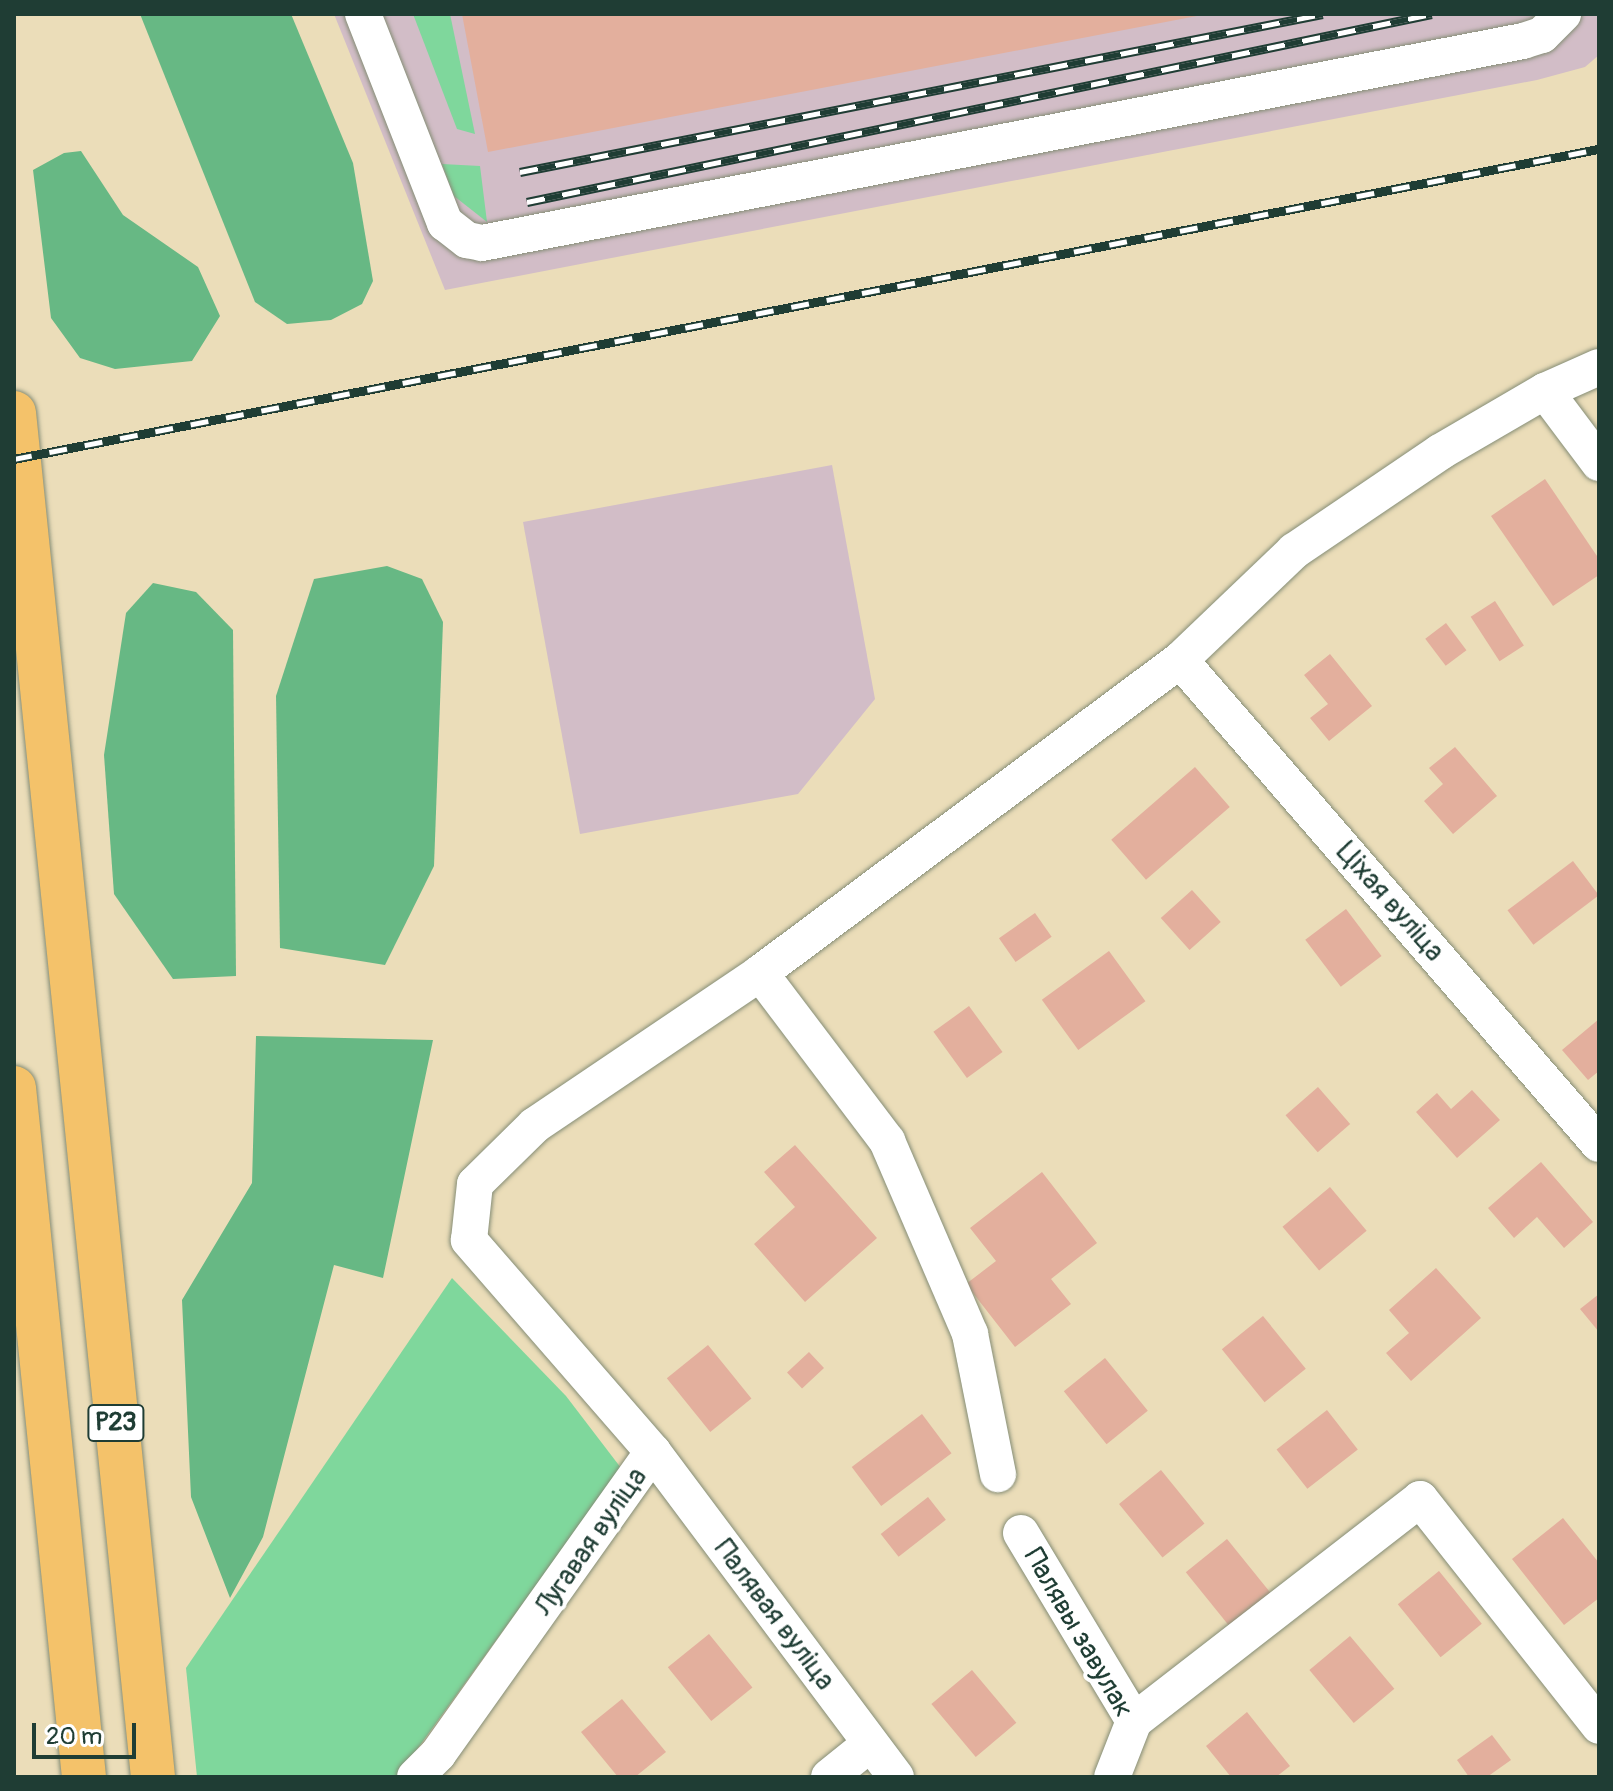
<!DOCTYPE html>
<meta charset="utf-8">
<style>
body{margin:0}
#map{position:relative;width:1613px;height:1791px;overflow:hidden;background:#ebddb9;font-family:Pangolin,sans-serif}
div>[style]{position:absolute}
.industrial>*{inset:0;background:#d2bdc7}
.green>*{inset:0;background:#7fd79c}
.forest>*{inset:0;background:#67b884}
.building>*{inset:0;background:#e3af9d;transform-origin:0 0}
.roads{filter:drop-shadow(0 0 2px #858d76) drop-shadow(0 0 2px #858d76)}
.minor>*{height:36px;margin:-18px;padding:0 18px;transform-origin:18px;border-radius:18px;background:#fff}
.highway>*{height:44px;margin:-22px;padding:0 22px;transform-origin:22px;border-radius:22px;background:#f4c26a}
.rail>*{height:9px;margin-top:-4.5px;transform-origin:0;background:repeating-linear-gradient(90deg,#fff 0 18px,#1f3d34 0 36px);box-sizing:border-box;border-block:2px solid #1f3d34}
span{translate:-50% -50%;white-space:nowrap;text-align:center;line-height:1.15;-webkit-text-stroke:8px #fff;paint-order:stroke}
.shield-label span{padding:2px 6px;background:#fff;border:2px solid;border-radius:6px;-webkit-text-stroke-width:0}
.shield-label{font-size:26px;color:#1f3d34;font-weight:700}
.street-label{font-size:28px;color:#1f3d34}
.frame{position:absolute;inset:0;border:16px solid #1f3d34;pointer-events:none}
.scale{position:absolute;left:32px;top:1723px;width:104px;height:36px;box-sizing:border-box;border:4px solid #1f3d34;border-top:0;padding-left:10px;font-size:24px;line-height:28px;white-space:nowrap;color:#1f3d34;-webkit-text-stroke:6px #fff;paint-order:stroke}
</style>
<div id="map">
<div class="industrial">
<i style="clip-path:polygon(334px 14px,1599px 14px,1599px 55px,1585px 67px,1537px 80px,445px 290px)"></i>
<i style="clip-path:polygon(832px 465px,875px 699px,798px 794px,580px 834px,523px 522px)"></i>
</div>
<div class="green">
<i style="clip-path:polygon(413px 14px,450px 14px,475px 134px,457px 129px)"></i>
<i style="clip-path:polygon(442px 164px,480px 166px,487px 222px,454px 196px)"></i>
<i style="clip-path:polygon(452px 1278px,566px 1396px,621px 1468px,397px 1777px,197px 1777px,186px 1668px)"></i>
</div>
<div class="forest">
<i style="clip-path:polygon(140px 14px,291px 14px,353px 163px,373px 281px,362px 304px,331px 320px,287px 324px,255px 302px)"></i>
<i style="clip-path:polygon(81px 151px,123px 215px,198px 267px,220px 316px,192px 361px,115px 369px,80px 358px,51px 318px,33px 170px,64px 153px)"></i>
<i style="clip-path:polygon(387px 566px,422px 579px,443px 622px,434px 866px,385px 965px,280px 948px,276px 696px,314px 579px)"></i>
<i style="clip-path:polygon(153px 583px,196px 592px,233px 630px,236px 976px,173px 979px,114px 894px,104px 755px,126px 613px)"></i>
<i style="clip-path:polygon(256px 1036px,433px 1040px,383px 1278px,334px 1265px,263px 1537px,230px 1598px,191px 1497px,182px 1300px,252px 1183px)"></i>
</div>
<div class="building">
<i style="clip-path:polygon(462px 14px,1201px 14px,1202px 15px,488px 152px)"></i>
<i style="clip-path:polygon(1545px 479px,1599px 559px,1599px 575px,1553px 606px,1491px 516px)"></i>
<i style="left:1495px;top:601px;width:53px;height:29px;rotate:57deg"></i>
<i style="left:1446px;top:623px;width:34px;height:26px;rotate:53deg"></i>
<i style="clip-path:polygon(1330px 654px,1372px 706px,1329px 741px,1310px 718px,1328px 704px,1304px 675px)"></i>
<i style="clip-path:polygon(1455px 747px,1497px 796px,1453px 834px,1424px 801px,1443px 784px,1429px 768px)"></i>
<i style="left:1195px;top:767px;width:53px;height:111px;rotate:49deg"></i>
<i style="left:1573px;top:861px;width:43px;height:82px;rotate:53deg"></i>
<i style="left:1192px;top:890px;width:43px;height:42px;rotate:48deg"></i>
<i style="left:1346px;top:909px;width:59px;height:51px;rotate:53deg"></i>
<i style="left:1035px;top:913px;width:29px;height:44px;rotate:55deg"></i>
<i style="left:1109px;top:951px;width:62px;height:83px;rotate:54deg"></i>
<i style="left:969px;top:1006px;width:57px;height:44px;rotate:54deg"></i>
<i style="clip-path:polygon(1599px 1019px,1599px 1071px,1588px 1080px,1562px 1050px)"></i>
<i style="left:1318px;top:1087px;width:49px;height:43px;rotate:49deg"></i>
<i style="clip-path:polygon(1472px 1090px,1500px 1120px,1457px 1158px,1416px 1112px,1437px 1093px,1451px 1109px)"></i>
<i style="clip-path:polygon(795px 1145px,877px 1238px,805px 1302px,754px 1244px,795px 1207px,764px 1172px)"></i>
<i style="clip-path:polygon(1541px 1162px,1593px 1222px,1564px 1248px,1537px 1217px,1514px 1238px,1488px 1208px)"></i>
<i style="clip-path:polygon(1042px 1172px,1097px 1243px,1051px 1279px,1071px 1304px,1015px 1347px,966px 1284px,996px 1261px,970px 1228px)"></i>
<i style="left:1330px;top:1187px;width:57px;height:62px;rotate:50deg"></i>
<i style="clip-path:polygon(1436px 1268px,1481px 1318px,1411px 1381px,1386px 1353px,1409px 1333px,1389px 1310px)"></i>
<i style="clip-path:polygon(1599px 1294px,1599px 1332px,1580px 1309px)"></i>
<i style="left:1263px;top:1316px;width:68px;height:53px;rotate:51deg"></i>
<i style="left:708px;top:1345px;width:69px;height:53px;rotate:51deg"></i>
<i style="left:809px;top:1352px;width:22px;height:30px;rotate:47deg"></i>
<i style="left:1105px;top:1358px;width:68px;height:53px;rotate:51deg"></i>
<i style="left:1327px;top:1410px;width:50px;height:64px;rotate:52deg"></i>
<i style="left:922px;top:1414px;width:49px;height:88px;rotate:53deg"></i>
<i style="left:1161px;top:1470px;width:69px;height:54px;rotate:51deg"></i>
<i style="left:928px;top:1497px;width:29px;height:60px;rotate:52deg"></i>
<i style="clip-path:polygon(1563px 1518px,1599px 1563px,1599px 1598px,1564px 1625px,1512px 1559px)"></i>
<i style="left:1227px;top:1539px;width:70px;height:53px;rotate:51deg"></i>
<i style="left:1439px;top:1571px;width:68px;height:53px;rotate:51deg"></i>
<i style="left:709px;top:1634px;width:69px;height:53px;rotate:51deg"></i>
<i style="left:1350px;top:1636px;width:69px;height:53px;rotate:50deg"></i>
<i style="left:972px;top:1670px;width:69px;height:53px;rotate:50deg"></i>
<i style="clip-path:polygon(622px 1699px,666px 1752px,635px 1777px,618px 1777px,581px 1732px)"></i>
<i style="clip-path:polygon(1247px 1712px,1290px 1766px,1276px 1777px,1231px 1777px,1206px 1746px)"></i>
<i style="clip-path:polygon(1492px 1735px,1511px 1760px,1487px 1777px,1469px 1777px,1457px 1760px)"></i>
</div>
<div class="roads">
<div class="minor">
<i style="left:363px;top:14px;width:225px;rotate:68.6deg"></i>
<i style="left:445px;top:223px;width:28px;rotate:38deg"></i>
<i style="left:467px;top:240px;width:15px;rotate:11deg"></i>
<i style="left:482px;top:243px;width:1060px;rotate:-10.98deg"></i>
<i style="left:1523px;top:41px;width:20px;rotate:-18deg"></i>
<i style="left:1542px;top:35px;width:30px;rotate:-45deg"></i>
<i style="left:1545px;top:391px;width:90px;rotate:53.1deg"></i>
<i style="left:1180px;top:660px;width:640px;rotate:49.12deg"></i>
<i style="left:760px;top:973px;width:211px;rotate:52.9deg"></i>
<i style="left:887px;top:1141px;width:210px;rotate:66.7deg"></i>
<i style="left:970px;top:1334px;width:143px;rotate:78.7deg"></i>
<i style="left:1021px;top:1533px;width:219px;rotate:59deg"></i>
<i style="left:1134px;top:1721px;width:60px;rotate:111.4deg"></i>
<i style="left:1134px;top:1721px;width:362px;rotate:-37.8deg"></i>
<i style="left:1420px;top:1499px;width:289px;rotate:51.7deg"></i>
<i style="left:415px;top:1777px;width:33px;rotate:-45deg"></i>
<i style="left:438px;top:1754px;width:371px;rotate:-54.6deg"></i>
<i style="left:829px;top:1777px;width:53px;rotate:-38.8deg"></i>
<i style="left:896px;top:1777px;width:406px;rotate:-126.8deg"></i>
<i style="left:653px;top:1452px;width:281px;rotate:-131deg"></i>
<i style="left:469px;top:1240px;width:56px;rotate:-83.9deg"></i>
<i style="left:475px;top:1184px;width:84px;rotate:-44.5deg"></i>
<i style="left:535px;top:1125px;width:272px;rotate:-34deg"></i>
<i style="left:760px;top:973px;width:524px;rotate:-36.69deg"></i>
<i style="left:1180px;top:660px;width:158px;rotate:-43.7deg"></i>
<i style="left:1294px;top:551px;width:176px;rotate:-34.1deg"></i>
<i style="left:1440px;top:452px;width:121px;rotate:-30.2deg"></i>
<i style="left:1545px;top:391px;width:59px;rotate:-24deg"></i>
</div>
<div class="highway">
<i style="left:14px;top:413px;width:1371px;rotate:84.18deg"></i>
<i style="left:14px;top:1088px;width:693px;rotate:84.2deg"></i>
</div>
</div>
<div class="rail">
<i style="left:520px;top:172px;width:818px;rotate:-11.13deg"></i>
<i style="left:527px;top:202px;width:924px;rotate:-11.74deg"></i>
<i style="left:14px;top:459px;width:1615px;rotate:-11.07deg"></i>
</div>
<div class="shield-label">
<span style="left:116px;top:1423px">Р23</span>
</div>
<div class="street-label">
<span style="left:1390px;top:902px;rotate:49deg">Ціхая вуліца</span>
<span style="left:591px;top:1542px;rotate:-55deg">Лугавая вуліца</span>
<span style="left:774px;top:1615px;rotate:53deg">Палявая вуліца</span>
<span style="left:1078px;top:1633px;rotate:60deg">Палявы завулак</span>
</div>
<div class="frame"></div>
<div class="scale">20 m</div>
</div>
